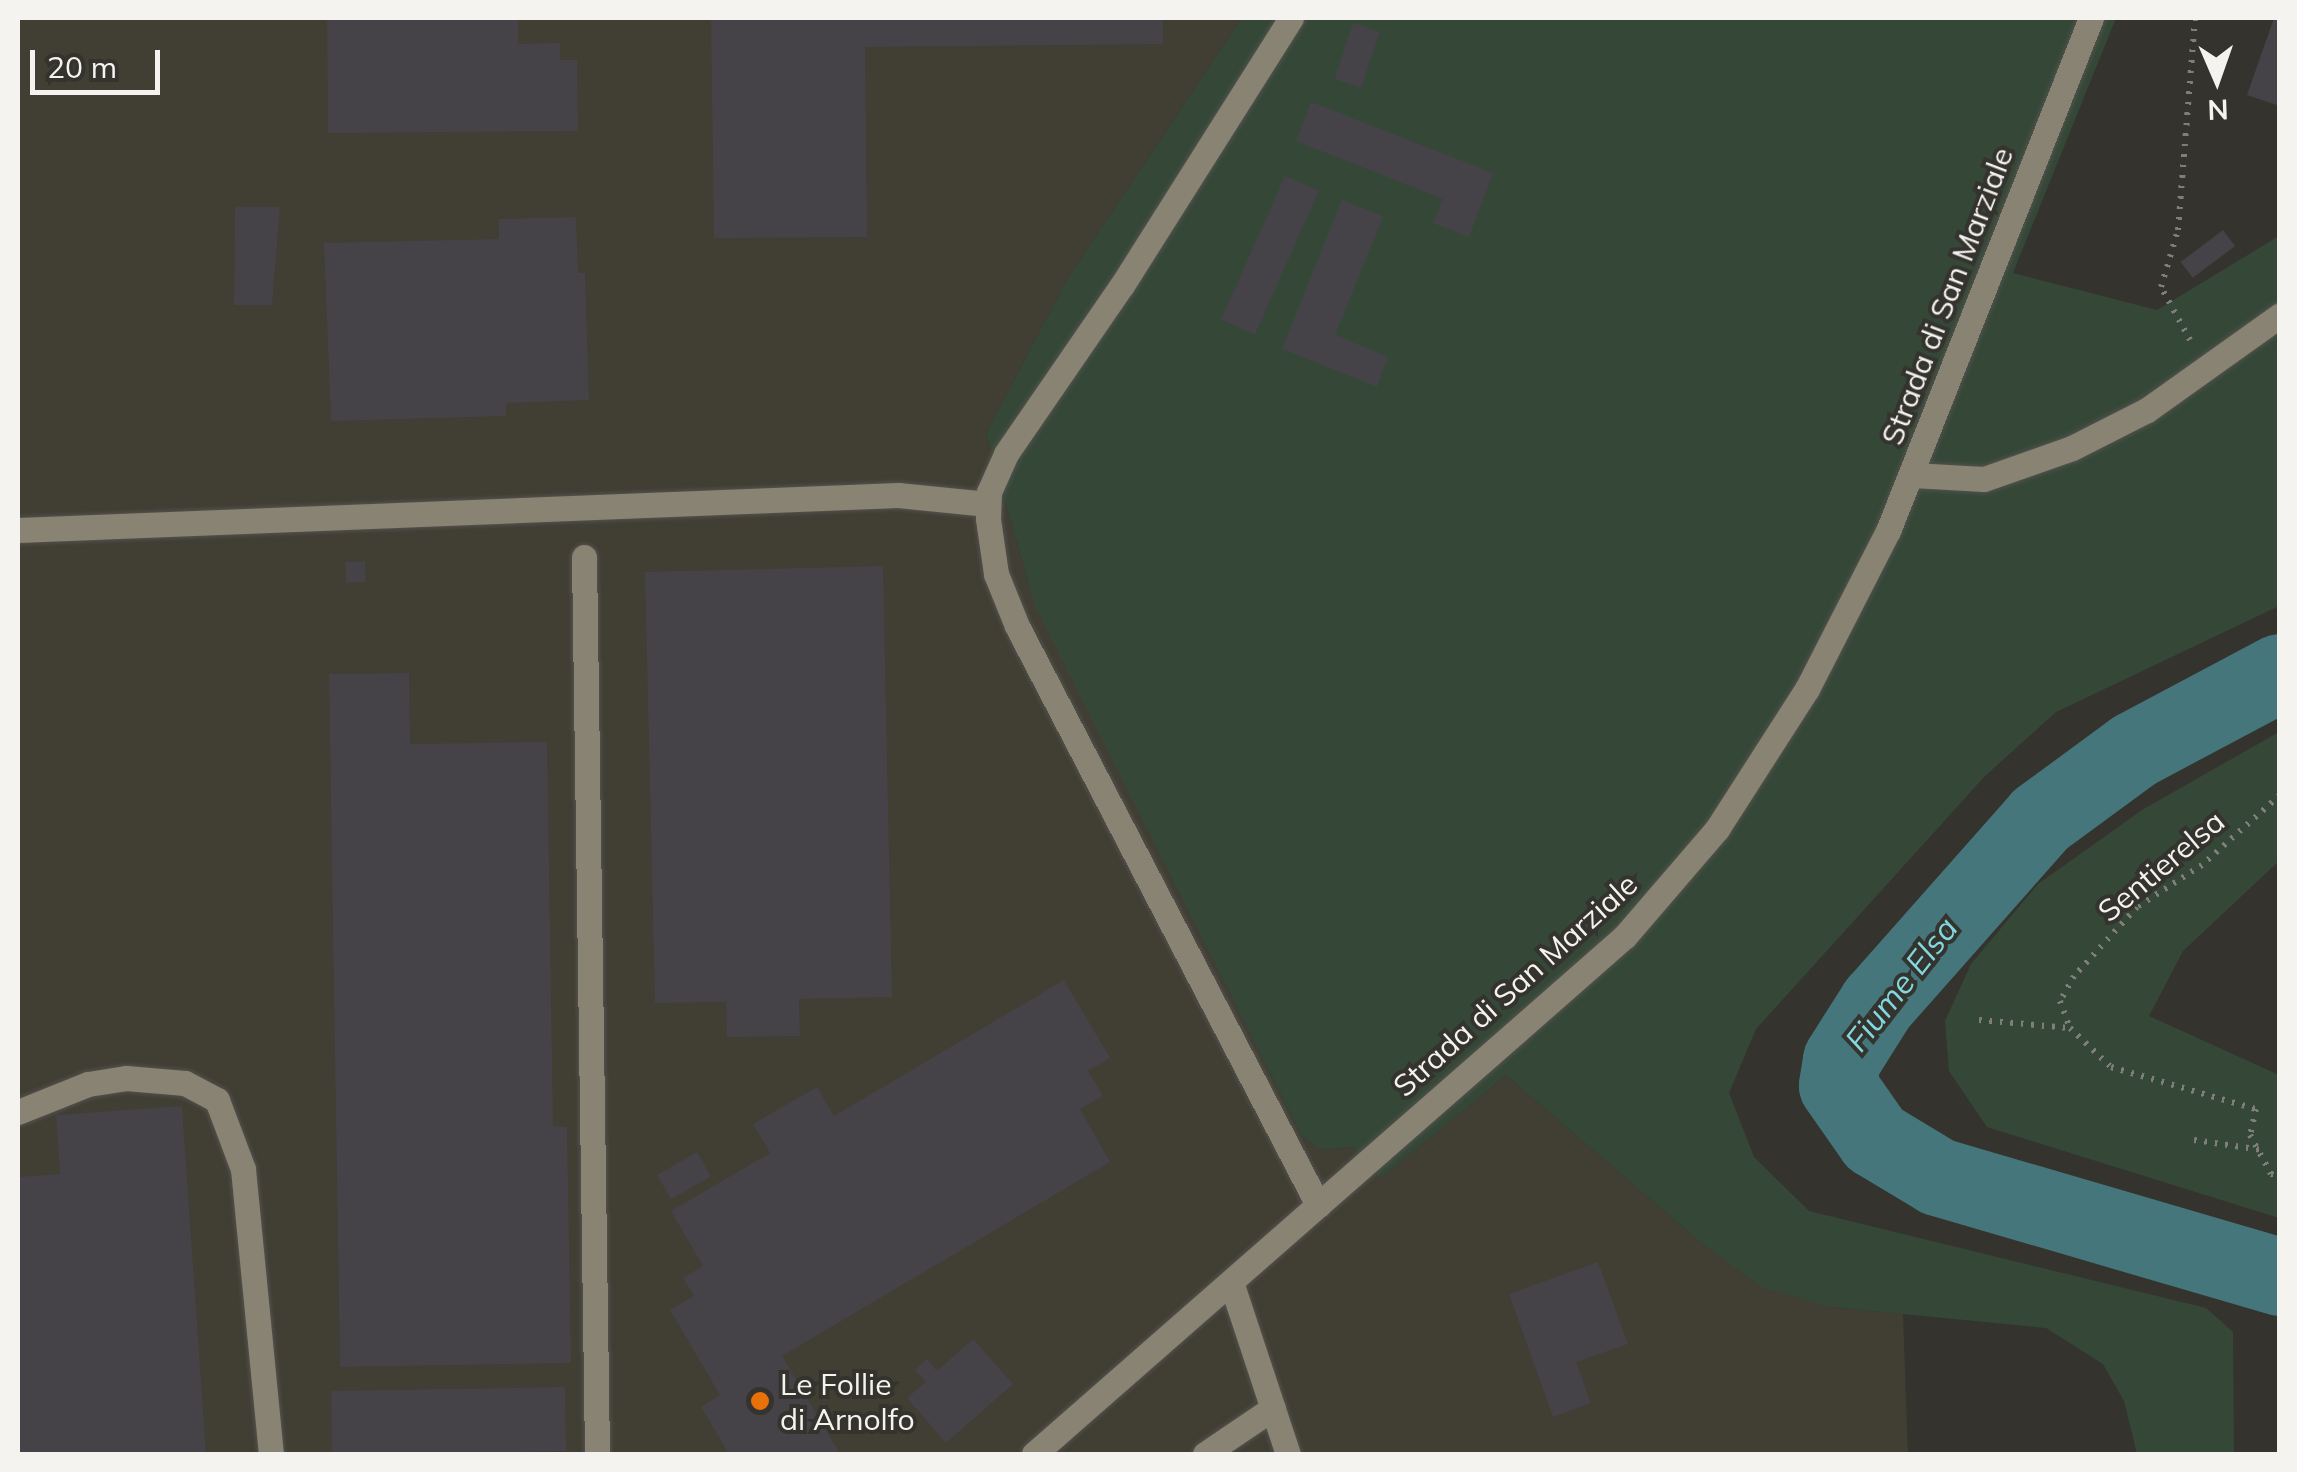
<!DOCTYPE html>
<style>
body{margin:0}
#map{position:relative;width:2297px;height:1472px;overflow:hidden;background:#34332e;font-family:Mulish,sans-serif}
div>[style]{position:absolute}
.built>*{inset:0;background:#413e34}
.green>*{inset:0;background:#354838}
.stream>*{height:12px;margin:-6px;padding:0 6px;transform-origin:6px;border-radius:6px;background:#45767b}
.river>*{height:78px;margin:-39px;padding:0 39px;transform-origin:39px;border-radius:39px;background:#45767b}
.building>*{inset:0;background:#454348;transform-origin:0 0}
.path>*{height:6px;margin-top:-3px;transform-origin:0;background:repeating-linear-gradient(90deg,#7f7e7a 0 2.5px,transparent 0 10.5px)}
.roads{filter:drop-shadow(0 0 2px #53524d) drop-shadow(0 0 2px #53524d)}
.minor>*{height:25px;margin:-12.5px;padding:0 12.5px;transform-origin:12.5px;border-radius:12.5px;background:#888373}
.dots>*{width:28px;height:28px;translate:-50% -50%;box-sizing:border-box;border:5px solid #34332e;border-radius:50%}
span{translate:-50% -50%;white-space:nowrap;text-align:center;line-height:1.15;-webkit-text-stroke:8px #34332e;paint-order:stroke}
.street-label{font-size:30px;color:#f4f3f0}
.poi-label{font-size:30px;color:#f4f3f0}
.left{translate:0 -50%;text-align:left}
.water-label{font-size:32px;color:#82d8e1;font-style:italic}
.frame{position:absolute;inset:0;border:20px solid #f4f3f0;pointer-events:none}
.north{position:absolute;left:2167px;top:30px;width:100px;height:100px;-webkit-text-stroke:8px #34332e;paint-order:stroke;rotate:178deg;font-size:28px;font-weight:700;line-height:40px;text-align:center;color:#f4f3f0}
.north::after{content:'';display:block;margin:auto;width:35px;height:45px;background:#f4f3f0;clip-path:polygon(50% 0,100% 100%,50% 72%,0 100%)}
.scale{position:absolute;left:30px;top:50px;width:130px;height:45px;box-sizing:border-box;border:5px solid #f4f3f0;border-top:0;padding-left:12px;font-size:30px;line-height:35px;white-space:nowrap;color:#f4f3f0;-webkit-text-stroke:8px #34332e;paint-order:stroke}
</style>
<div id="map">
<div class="built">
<i style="clip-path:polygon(18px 18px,1242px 18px,1066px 281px,986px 434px,1028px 582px,1302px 1136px,1321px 1150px,1354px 1147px,1381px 1178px,1506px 1075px,1704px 1245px,1831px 1307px,1903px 1314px,1908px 1454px,18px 1454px)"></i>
</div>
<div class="green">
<i style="clip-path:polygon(1242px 18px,2116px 18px,2013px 273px,2157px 310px,2279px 236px,2279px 606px,2056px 712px,1985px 776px,1756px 1029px,1729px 1093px,1754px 1157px,1809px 1211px,2206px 1308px,2233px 1332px,2234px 1454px,2137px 1454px,2124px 1401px,2103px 1364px,2046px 1328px,1831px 1307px,1764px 1288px,1704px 1245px,1506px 1075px,1380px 1179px,1354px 1147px,1321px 1150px,1302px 1136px,1035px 606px,986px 434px,1066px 281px)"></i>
<i style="clip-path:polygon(2279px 732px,2279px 861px,2183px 951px,2149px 1016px,2279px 1075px,2279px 1218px,1987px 1127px,1949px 1071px,1945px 1021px,1971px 964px,2038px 884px,2142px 810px)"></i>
</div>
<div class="stream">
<i style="left:2256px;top:684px;width:35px;rotate:46deg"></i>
</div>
<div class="river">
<i style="left:2280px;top:673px;width:164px;rotate:152deg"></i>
<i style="left:2135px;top:750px;width:117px;rotate:143.7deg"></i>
<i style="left:2041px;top:819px;width:246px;rotate:131.5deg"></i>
<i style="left:1878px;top:1003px;width:67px;rotate:122.3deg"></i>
<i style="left:1842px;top:1060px;width:26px;rotate:99deg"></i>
<i style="left:1838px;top:1086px;width:65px;rotate:55.1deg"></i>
<i style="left:1875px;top:1139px;width:74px;rotate:31.1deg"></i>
<i style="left:1938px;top:1177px;width:356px;rotate:16.3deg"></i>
</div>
<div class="building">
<i style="clip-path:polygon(327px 18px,518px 18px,518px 44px,560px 43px,560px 60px,577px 60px,578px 131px,328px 133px)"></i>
<i style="clip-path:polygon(711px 18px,1163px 18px,1163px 44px,865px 47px,867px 237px,714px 238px)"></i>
<i style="clip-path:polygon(2274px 18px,2280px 18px,2280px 106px,2247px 95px)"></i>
<i style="left:1353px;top:23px;width:28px;height:59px;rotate:18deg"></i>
<i style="clip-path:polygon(1311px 102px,1493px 173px,1469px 237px,1433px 223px,1443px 199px,1296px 141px)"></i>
<i style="left:1285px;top:176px;width:37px;height:157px;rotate:24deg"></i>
<i style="clip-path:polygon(1342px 200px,1383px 216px,1335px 335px,1388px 357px,1377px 387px,1282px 349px)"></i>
<i style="clip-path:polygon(235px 207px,280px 207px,272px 305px,234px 305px)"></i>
<i style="clip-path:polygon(576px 217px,578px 273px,585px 273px,589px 400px,506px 403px,506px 416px,331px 421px,324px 243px,499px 239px,499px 219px)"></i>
<i style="left:2223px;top:230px;width:20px;height:53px;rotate:53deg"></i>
<i style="left:365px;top:561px;width:21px;height:20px;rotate:87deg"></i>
<i style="clip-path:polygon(883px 566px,892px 997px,799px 999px,800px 1036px,727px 1037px,726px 1002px,655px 1003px,645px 572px)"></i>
<i style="clip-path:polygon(409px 673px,410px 744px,547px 742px,553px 1126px,567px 1127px,571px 1363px,340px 1367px,329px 674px)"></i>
<i style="clip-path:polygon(1064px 980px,1110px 1058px,1088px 1071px,1103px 1096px,1080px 1109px,1110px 1162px,782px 1356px,840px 1454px,729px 1454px,701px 1407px,720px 1395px,670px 1310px,694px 1296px,683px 1278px,703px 1266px,671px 1211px,770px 1153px,753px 1124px,817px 1087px,834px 1116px)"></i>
<i style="clip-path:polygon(182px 1106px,206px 1454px,18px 1454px,18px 1177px,60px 1174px,56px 1115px)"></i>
<i style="left:697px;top:1152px;width:28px;height:46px;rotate:60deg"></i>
<i style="clip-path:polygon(1598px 1262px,1628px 1344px,1576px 1362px,1591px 1403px,1553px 1417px,1509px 1294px)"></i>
<i style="clip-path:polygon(973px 1339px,1013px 1384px,946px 1443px,907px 1398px,926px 1382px,915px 1370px,927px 1359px,937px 1371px)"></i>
<i style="left:565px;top:1387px;width:64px;height:234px;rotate:89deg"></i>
</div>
<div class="path">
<i style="left:2190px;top:340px;width:60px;rotate:-118.7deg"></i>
<i style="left:2161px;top:287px;width:59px;rotate:-73.4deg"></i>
<i style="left:2178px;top:230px;width:213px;rotate:-85.4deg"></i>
<i style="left:2280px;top:795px;width:105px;rotate:138.1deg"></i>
<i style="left:2202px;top:865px;width:77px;rotate:147.1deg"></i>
<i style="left:2137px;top:907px;width:93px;rotate:132.4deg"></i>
<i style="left:2074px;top:976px;width:29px;rotate:119deg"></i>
<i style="left:2060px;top:1001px;width:29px;rotate:70deg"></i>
<i style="left:2070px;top:1028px;width:57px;rotate:43.6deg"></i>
<i style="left:2111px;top:1067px;width:151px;rotate:16.2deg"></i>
<i style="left:2256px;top:1109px;width:27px;rotate:103deg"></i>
<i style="left:2250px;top:1135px;width:44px;rotate:61.7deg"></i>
<i style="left:2271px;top:1174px;width:9px;rotate:18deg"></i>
<i style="left:1979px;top:1020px;width:91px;rotate:5deg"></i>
<i style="left:2194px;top:1140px;width:69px;rotate:8.4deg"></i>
</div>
<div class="roads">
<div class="minor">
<i style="left:1291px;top:18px;width:316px;rotate:122.3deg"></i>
<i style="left:1122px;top:285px;width:205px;rotate:124.5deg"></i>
<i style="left:1006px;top:454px;width:42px;rotate:114.1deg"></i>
<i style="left:989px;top:492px;width:27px;rotate:92deg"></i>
<i style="left:988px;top:519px;width:56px;rotate:81.7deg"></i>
<i style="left:996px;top:574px;width:56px;rotate:68deg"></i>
<i style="left:1017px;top:626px;width:653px;rotate:62.53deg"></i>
<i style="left:1912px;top:475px;width:72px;rotate:3.2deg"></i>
<i style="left:1984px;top:479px;width:93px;rotate:-19.4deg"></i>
<i style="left:2072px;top:448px;width:84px;rotate:-26.9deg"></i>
<i style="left:2147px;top:410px;width:163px;rotate:-35.5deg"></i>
<i style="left:18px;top:530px;width:881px;rotate:-2.28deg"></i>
<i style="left:898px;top:495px;width:90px;rotate:5.7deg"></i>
<i style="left:584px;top:557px;width:897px;rotate:89.17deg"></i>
<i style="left:18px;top:1112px;width:75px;rotate:-21.8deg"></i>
<i style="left:88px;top:1084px;width:38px;rotate:-9deg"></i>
<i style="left:126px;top:1078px;width:59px;rotate:4.8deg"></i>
<i style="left:185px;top:1083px;width:36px;rotate:28deg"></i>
<i style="left:217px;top:1100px;width:74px;rotate:69.4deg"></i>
<i style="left:243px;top:1169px;width:286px;rotate:84.4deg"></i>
<i style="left:1231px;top:1282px;width:181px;rotate:71.7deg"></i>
<i style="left:1034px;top:1454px;width:786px;rotate:-41.23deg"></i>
<i style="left:1625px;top:936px;width:141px;rotate:-49.3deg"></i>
<i style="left:1717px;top:829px;width:166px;rotate:-57.3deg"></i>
<i style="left:1807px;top:689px;width:178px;rotate:-62.9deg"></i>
<i style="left:1888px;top:531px;width:552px;rotate:-68.41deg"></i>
<i style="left:1205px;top:1454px;width:82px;rotate:-34.1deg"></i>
</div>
</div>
<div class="dots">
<i style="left:760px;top:1401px;background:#e8710a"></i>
</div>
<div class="street-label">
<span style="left:1947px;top:296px;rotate:-69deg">Strada di San Marziale</span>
<span style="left:2161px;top:866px;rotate:-40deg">Sentierelsa</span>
<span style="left:1515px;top:985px;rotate:-42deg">Strada di San Marziale</span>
</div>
<div class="poi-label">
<span class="left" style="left:780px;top:1401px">Le Follie<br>di Arnolfo</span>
</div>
<div class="water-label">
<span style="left:1901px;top:984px;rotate:-52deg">Fiume Elsa</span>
</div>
<div class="frame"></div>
<div class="north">N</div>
<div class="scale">20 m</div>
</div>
